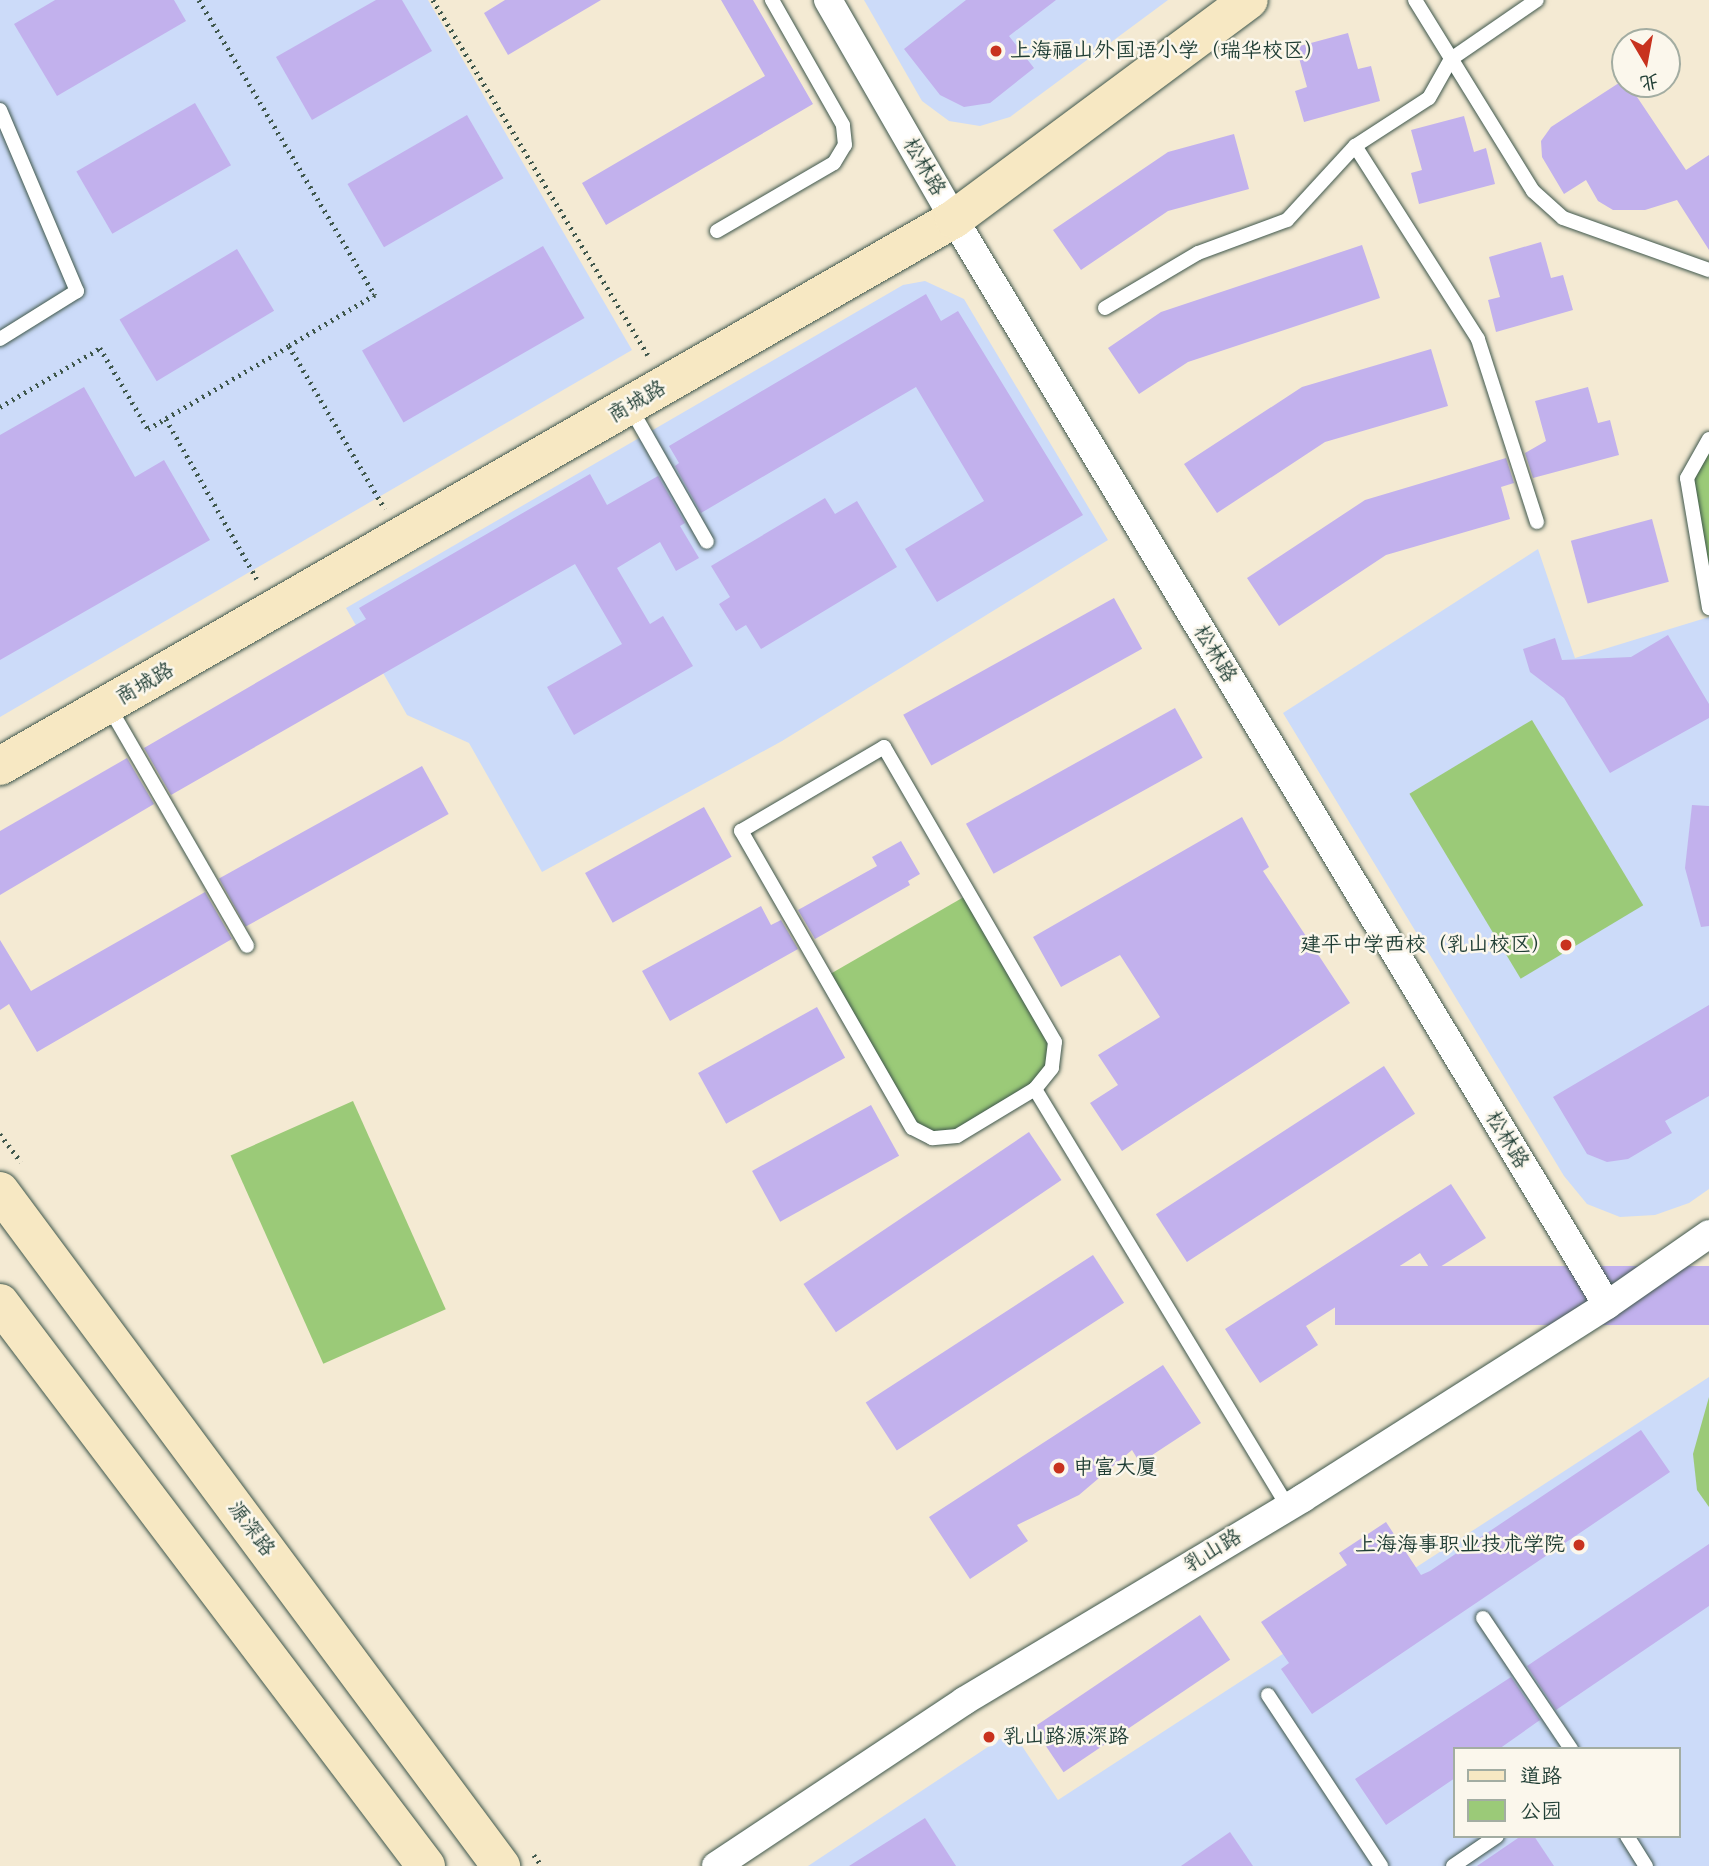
<!DOCTYPE html>
<meta charset="utf-8">
<style>
body{margin:0}
#map{position:relative;width:1709px;height:1866px;overflow:hidden;background:#f4ead3;font-family:Pangolin,"LXGW WenKai TC",sans-serif}
div>[style]{position:absolute}
.built>*{inset:0;background:#ccdbf9}
.green>*{inset:0;background:#9bca78;transform-origin:0 0}
.building>*{inset:0;background:#c2b1ed;transform-origin:0 0}
.path>*{height:4.5px;margin-top:-2.25px;transform-origin:0;background:repeating-linear-gradient(90deg,#3f574c 0 2px,transparent 0 7px)}
.roads{filter:drop-shadow(0 0 2px #3f574c) drop-shadow(0 0 2px #3f574c)}
.lane>*{height:14px;margin:-7px;padding:0 7px;transform-origin:7px;border-radius:7px;background:#fff}
.street>*{height:28px;margin:-14px;padding:0 14px;transform-origin:14px;border-radius:14px;background:#fff}
.secondary>*{height:38px;margin:-19px;padding:0 19px;transform-origin:19px;border-radius:19px;background:#f7e8c3}
.dots>*{width:19px;height:19px;translate:-50% -50%;box-sizing:border-box;border:4px solid #fbf7ec;border-radius:50%}
span{translate:-50% -50%;white-space:nowrap;text-align:center;line-height:1.15;-webkit-text-stroke:5px #fbf7ec;paint-order:stroke}
.poi-label{font-size:21px;color:#1f3d34}
.left{translate:0 -50%;text-align:left}
.right{translate:-100% -50%;text-align:right}
.street-label{font-size:21px;color:#1f3d34}
.legend{position:absolute;left:1453px;top:1747px;width:228px;height:91px;box-sizing:border-box;background:#fbf7ec;border:2px solid #a3ada2;margin:0;padding:9px 12px;list-style:none;font-size:21px;color:#1f3d34}
.legend li{display:flex;align-items:center;gap:14px;height:35px}
.legend b{width:35px;border:2px solid #a3ada2}
.north{position:absolute;left:1611px;top:28px;width:70px;height:70px;box-sizing:border-box;background:#fbf7ec;border:2px solid #a3ada2;border-radius:50%;rotate:170deg;font-size:19px;font-weight:700;line-height:28px;text-align:center;color:#1f3d34}
.north::after{content:'';display:block;margin:auto;width:24px;height:32px;background:#c8321e;clip-path:polygon(50% 0,100% 100%,50% 72%,0 100%)}
</style>
<div id="map">
<div class="built">
<i style="clip-path:polygon(0 0,428px 0,632px 350px,0 717px)"></i>
<i style="clip-path:polygon(864px 0,1168px 0,1010px 117px,980px 126px,949px 121px,922px 101px)"></i>
<i style="clip-path:polygon(925px 281px,964px 299px,1108px 540px,782px 741px,542px 872px,469px 743px,407px 715px,346px 608px,903px 285px)"></i>
<i style="clip-path:polygon(1538px 549px,1575px 658px,1709px 617px,1709px 1189px,1689px 1203px,1655px 1215px,1620px 1217px,1587px 1204px,1564px 1176px,1283px 713px)"></i>
<i style="clip-path:polygon(evenodd,1709px 1377px,1709px 1866px,808px 1866px,1012px 1731px,1058px 1800px,1709px 1377px,1455px 1749px,1679px 1749px,1679px 1836px,1455px 1836px,1455px 1749px)"></i>
</div>
<div class="green">
<i style="clip-path:polygon(1709px 439px,1709px 608px,1687px 478px)"></i>
<i style="left:1532px;top:720px;width:216px;height:143px;rotate:59deg"></i>
<i style="clip-path:polygon(969px 894px,1055px 1042px,1052px 1068px,957px 1136px,912px 1128px,825px 977px)"></i>
<i style="left:353px;top:1101px;width:228px;height:134px;rotate:66deg"></i>
<i style="clip-path:polygon(1709px 1397px,1709px 1507px,1697px 1490px,1693px 1454px)"></i>
</div>
<div class="building">
<i style="clip-path:polygon(55px 0,174px 0,186px 21px,57px 96px,14px 24px)"></i>
<i style="clip-path:polygon(376px 0,402px 0,432px 51px,312px 120px,276px 57px)"></i>
<i style="clip-path:polygon(505px 0,601px 0,508px 55px,484px 13px)"></i>
<i style="clip-path:polygon(721px 0,753px 0,813px 104px,606px 225px,582px 183px,765px 76px)"></i>
<i style="clip-path:polygon(966px 0,1056px 0,1009px 36px,1034px 68px,990px 103px,964px 107px,940px 95px,904px 49px)"></i>
<i style="clip-path:polygon(1348px 33px,1358px 69px,1371px 66px,1380px 101px,1304px 122px,1295px 91px,1307px 87px,1296px 47px)"></i>
<i style="clip-path:polygon(1625px 79px,1686px 170px,1709px 155px,1709px 250px,1677px 200px,1645px 210px,1613px 210px,1598px 201px,1586px 180px,1564px 194px,1542px 157px,1541px 141px,1551px 127px)"></i>
<i style="left:195px;top:103px;width:72px;height:137px;rotate:60deg"></i>
<i style="left:467px;top:115px;width:73px;height:138px;rotate:60deg"></i>
<i style="clip-path:polygon(1464px 116px,1474px 152px,1486px 148px,1495px 184px,1419px 204px,1411px 173px,1422px 170px,1411px 130px)"></i>
<i style="clip-path:polygon(1234px 134px,1249px 189px,1168px 211px,1081px 270px,1053px 230px,1168px 152px)"></i>
<i style="clip-path:polygon(1541px 242px,1551px 278px,1563px 275px,1573px 310px,1496px 332px,1488px 300px,1500px 297px,1489px 257px)"></i>
<i style="clip-path:polygon(1362px 245px,1380px 298px,1188px 362px,1139px 394px,1108px 348px,1161px 312px)"></i>
<i style="left:543px;top:246px;width:83px;height:209px;rotate:60deg"></i>
<i style="left:237px;top:249px;width:72px;height:137px;rotate:59deg"></i>
<i style="clip-path:polygon(926px 294px,941px 321px,958px 311px,1083px 515px,937px 602px,905px 549px,984px 501px,916px 387px,701px 513px,675px 466px,679px 463px,669px 446px)"></i>
<i style="clip-path:polygon(1431px 349px,1448px 406px,1325px 442px,1217px 513px,1184px 464px,1302px 387px)"></i>
<i style="clip-path:polygon(84px 387px,135px 477px,164px 460px,210px 540px,0 660px,0 435px)"></i>
<i style="clip-path:polygon(1588px 387px,1598px 423px,1610px 420px,1619px 455px,1533px 478px,1525px 453px,1546px 441px,1535px 401px)"></i>
<i style="clip-path:polygon(1506px 458px,1514px 483px,1501px 487px,1510px 519px,1386px 555px,1279px 626px,1247px 578px,1365px 500px)"></i>
<i style="clip-path:polygon(590px 474px,607px 505px,658px 476px,685px 523px,680px 526px,699px 558px,676px 571px,660px 542px,617px 568px,650px 624px,663px 616px,693px 666px,574px 735px,547px 687px,622px 644px,575px 564px,171px 795px,144px 748px,366px 619px,359px 608px)"></i>
<i style="clip-path:polygon(825px 498px,835px 514px,857px 501px,897px 567px,761px 649px,746px 625px,736px 631px,719px 604px,730px 597px,711px 566px)"></i>
<i style="left:1652px;top:519px;width:65px;height:84px;rotate:75deg"></i>
<i style="left:1114px;top:598px;width:58px;height:241px;rotate:61deg"></i>
<i style="clip-path:polygon(1668px 635px,1709px 704px,1709px 718px,1610px 773px,1564px 698px,1530px 672px,1523px 649px,1555px 638px,1562px 660px,1631px 657px)"></i>
<i style="left:1175px;top:708px;width:57px;height:239px;rotate:61deg"></i>
<i style="clip-path:polygon(127px 758px,154px 804px,0 895px,0 831px)"></i>
<i style="left:422px;top:766px;width:55px;height:232px;rotate:61deg"></i>
<i style="clip-path:polygon(1692px 805px,1709px 806px,1709px 926px,1701px 927px,1685px 868px)"></i>
<i style="left:704px;top:807px;width:57px;height:136px;rotate:61deg"></i>
<i style="clip-path:polygon(1242px 817px,1269px 867px,1263px 871px,1350px 1003px,1122px 1151px,1090px 1103px,1118px 1085px,1098px 1055px,1160px 1017px,1120px 955px,1061px 987px,1033px 937px)"></i>
<i style="clip-path:polygon(901px 841px,920px 874px,908px 881px,910px 885px,815px 939px,798px 910px,877px 866px,872px 857px)"></i>
<i style="clip-path:polygon(205px 892px,232px 939px,37px 1052px,9px 1004px,0 1010px,0 940px,31px 991px)"></i>
<i style="clip-path:polygon(761px 906px,771px 925px,781px 920px,798px 949px,670px 1021px,642px 971px)"></i>
<i style="clip-path:polygon(1709px 1005px,1709px 1096px,1665px 1121px,1672px 1133px,1628px 1159px,1607px 1162px,1587px 1154px,1553px 1097px)"></i>
<i style="left:817px;top:1007px;width:58px;height:136px;rotate:61deg"></i>
<i style="left:1384px;top:1066px;width:57px;height:272px;rotate:57deg"></i>
<i style="left:871px;top:1105px;width:58px;height:136px;rotate:61deg"></i>
<i style="left:1029px;top:1132px;width:58px;height:272px;rotate:56deg"></i>
<i style="clip-path:polygon(1451px 1184px,1486px 1238px,1432px 1272px,1420px 1253px,1306px 1326px,1318px 1345px,1260px 1383px,1225px 1329px)"></i>
<i style="left:1093px;top:1255px;width:57px;height:271px;rotate:57deg"></i>
<i style="left:1709px;top:1266px;width:59px;height:374px;rotate:90deg"></i>
<i style="clip-path:polygon(1163px 1365px,1201px 1423px,1140px 1463px,1132px 1450px,1079px 1495px,1017px 1525px,1028px 1541px,970px 1579px,929px 1517px)"></i>
<i style="clip-path:polygon(1641px 1430px,1670px 1472px,1312px 1714px,1281px 1669px,1289px 1663px,1261px 1622px,1347px 1565px,1339px 1553px,1386px 1522px,1421px 1575px,1430px 1571px)"></i>
<i style="clip-path:polygon(1709px 1544px,1709px 1606px,1556px 1710px,1527px 1666px)"></i>
<i style="left:1200px;top:1615px;width:54px;height:201px;rotate:56deg"></i>
<i style="clip-path:polygon(1511px 1677px,1540px 1720px,1499px 1749px,1455px 1749px,1455px 1778px,1386px 1825px,1355px 1779px)"></i>
<i style="clip-path:polygon(925px 1818px,956px 1866px,849px 1866px)"></i>
<i style="clip-path:polygon(1230px 1832px,1253px 1866px,1181px 1866px)"></i>
<i style="clip-path:polygon(1521px 1836px,1534px 1836px,1554px 1866px,1477px 1866px)"></i>
</div>
<div class="path">
<i style="left:199px;top:0;width:344px;rotate:59.2deg"></i>
<i style="left:375px;top:295px;width:100px;rotate:149.3deg"></i>
<i style="left:289px;top:346px;width:189px;rotate:59.5deg"></i>
<i style="left:433px;top:0;width:415px;rotate:58.8deg"></i>
<i style="left:0;top:407px;width:116px;rotate:-30.5deg"></i>
<i style="left:100px;top:348px;width:94px;rotate:59.3deg"></i>
<i style="left:148px;top:429px;width:164px;rotate:-30.5deg"></i>
<i style="left:166px;top:419px;width:184px;rotate:60.4deg"></i>
<i style="left:0;top:1134px;width:35px;rotate:53deg"></i>
<i style="left:534px;top:1855px;width:14px;rotate:54deg"></i>
</div>
<div class="roads">
<div class="lane">
<i style="left:1415px;top:0;width:225px;rotate:58.3deg"></i>
<i style="left:1533px;top:191px;width:40px;rotate:42deg"></i>
<i style="left:1563px;top:218px;width:155px;rotate:19.6deg"></i>
<i style="left:0;top:110px;width:197px;rotate:67deg"></i>
<i style="left:77px;top:291px;width:91px;rotate:148.1deg"></i>
<i style="left:717px;top:231px;width:135px;rotate:-30.2deg"></i>
<i style="left:834px;top:163px;width:21px;rotate:-59deg"></i>
<i style="left:845px;top:145px;width:20px;rotate:-96deg"></i>
<i style="left:843px;top:125px;width:144px;rotate:-119.6deg"></i>
<i style="left:1105px;top:308px;width:108px;rotate:-30.6deg"></i>
<i style="left:1198px;top:253px;width:95px;rotate:-20.3deg"></i>
<i style="left:1287px;top:220px;width:100px;rotate:-47.4deg"></i>
<i style="left:630px;top:407px;width:155px;rotate:60.3deg"></i>
<i style="left:1709px;top:439px;width:45px;rotate:119.4deg"></i>
<i style="left:1687px;top:478px;width:132px;rotate:80.4deg"></i>
<i style="left:1537px;top:522px;width:192px;rotate:-107.9deg"></i>
<i style="left:1478px;top:339px;width:229px;rotate:-122.5deg"></i>
<i style="left:1355px;top:146px;width:88px;rotate:-33deg"></i>
<i style="left:1429px;top:98px;width:45px;rotate:-60.6deg"></i>
<i style="left:1451px;top:59px;width:104px;rotate:-34.5deg"></i>
<i style="left:108px;top:705px;width:278px;rotate:60deg"></i>
<i style="left:1035px;top:1089px;width:91px;rotate:148.9deg"></i>
<i style="left:957px;top:1136px;width:25px;rotate:175deg"></i>
<i style="left:932px;top:1138px;width:22px;rotate:-153deg"></i>
<i style="left:912px;top:1128px;width:343px;rotate:-119.9deg"></i>
<i style="left:741px;top:831px;width:166px;rotate:-30.4deg"></i>
<i style="left:884px;top:747px;width:341px;rotate:59.9deg"></i>
<i style="left:1055px;top:1042px;width:26px;rotate:97deg"></i>
<i style="left:1052px;top:1068px;width:27px;rotate:129deg"></i>
<i style="left:1035px;top:1089px;width:489px;rotate:58.8deg"></i>
<i style="left:1483px;top:1618px;width:158px;rotate:56.1deg"></i>
<i style="left:1268px;top:1695px;width:205px;rotate:56.5deg"></i>
<i style="left:1627px;top:1836px;width:36px;rotate:58deg"></i>
<i style="left:1453px;top:1866px;width:53px;rotate:-34.3deg"></i>
</div>
<div class="street">
<i style="left:828px;top:0;width:253px;rotate:60.1deg"></i>
<i style="left:954px;top:219px;width:1267px;rotate:58.98deg"></i>
<i style="left:716px;top:1866px;width:298px;rotate:-33.6deg"></i>
<i style="left:964px;top:1701px;width:395px;rotate:-30.9deg"></i>
<i style="left:1303px;top:1498px;width:360px;rotate:-32.4deg"></i>
<i style="left:1607px;top:1305px;width:124px;rotate:-34.8deg"></i>
</div>
<div class="secondary">
<i style="left:0;top:766px;width:1100px;rotate:-29.83deg"></i>
<i style="left:954px;top:219px;width:367px;rotate:-36.6deg"></i>
<i style="left:0;top:1191px;width:841px;rotate:53.42deg"></i>
<i style="left:0;top:1303px;width:706px;rotate:52.89deg"></i>
</div>
</div>
<div class="dots">
<i style="left:996px;top:51px;background:#c8321e"></i>
<i style="left:1566px;top:945px;background:#c8321e"></i>
<i style="left:1059px;top:1468px;background:#c8321e"></i>
<i style="left:1579px;top:1545px;background:#c8321e"></i>
<i style="left:989px;top:1737px;background:#c8321e"></i>
</div>
<div class="poi-label">
<span class="left" style="left:1010px;top:51px">上海福山外国语小学（瑞华校区）</span>
<span class="right" style="left:1552px;top:945px">建平中学西校（乳山校区）</span>
<span class="left" style="left:1073px;top:1468px">申富大厦</span>
<span class="right" style="left:1565px;top:1545px">上海海事职业技术学院</span>
<span class="left" style="left:1003px;top:1737px">乳山路源深路</span>
</div>
<div class="street-label">
<span style="left:924px;top:167px;rotate:60deg">松林路</span>
<span style="left:637px;top:402px;rotate:-30deg">商城路</span>
<span style="left:1215px;top:654px;rotate:59deg">松林路</span>
<span style="left:145px;top:684px;rotate:-30deg">商城路</span>
<span style="left:1507px;top:1140px;rotate:59deg">松林路</span>
<span style="left:251px;top:1529px;rotate:53deg">源深路</span>
<span style="left:1213px;top:1551px;rotate:-31deg">乳山路</span>
</div>
<ul class="legend">
<li><b style="height:9px;background:#f7e8c3"></b>道路</li>
<li><b style="height:19px;background:#9bca78"></b>公园</li>
</ul>
<div class="north">北</div>
</div>
